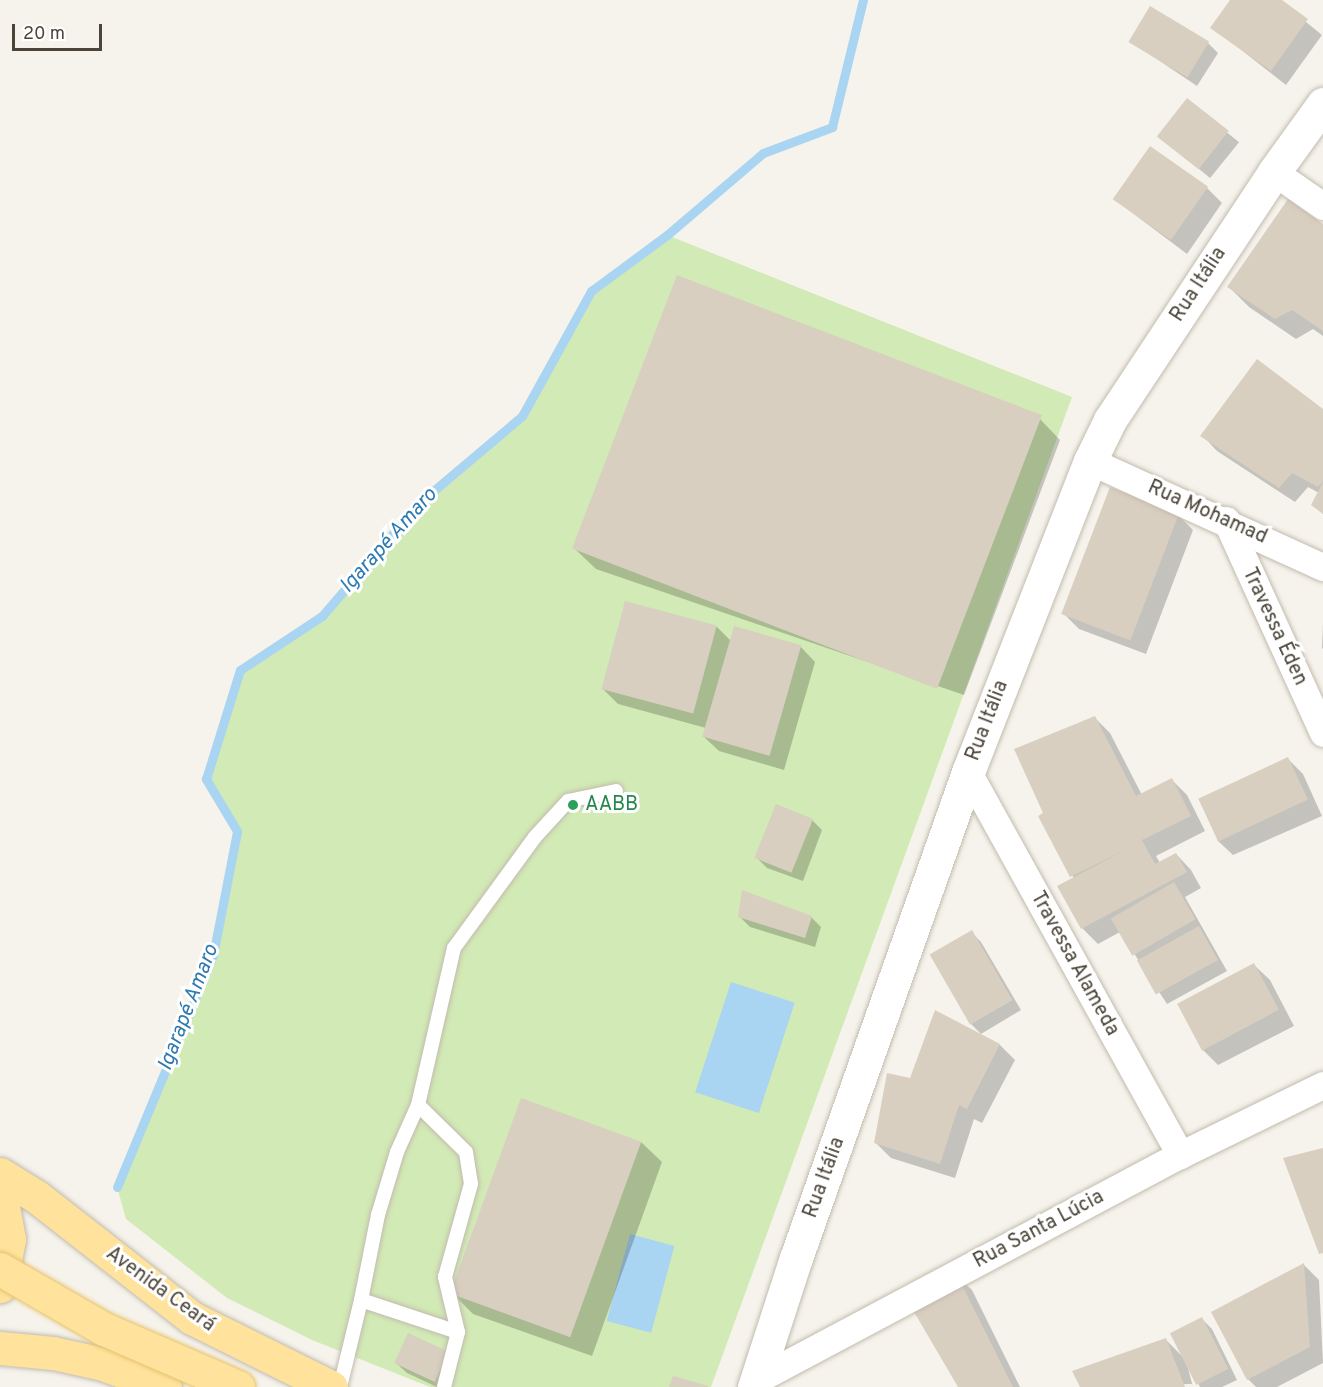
<!DOCTYPE html>
<meta charset="utf-8">
<style>
body{margin:0}
#map{position:relative;width:1323px;height:1387px;overflow:hidden;background:#f6f3ec;font-family:Overpass,sans-serif}
div>[style]{position:absolute}
.green>*{inset:0;background:#d2eab5}
.water>*{inset:0;background:#a9d4f2;transform-origin:0 0}
.shadow>*{inset:0;background:#0003;transform-origin:0 0}
.stream>*{height:9px;margin:-4.5px;padding:0 4.5px;transform-origin:4.5px;border-radius:4.5px;background:#a9d4f2}
.building>*{inset:0;background:#d8cfc1;transform-origin:0 0}
.roads{filter:drop-shadow(0 0 2px #c2bbae) drop-shadow(0 0 2px #c2bbae)}
.service>*{height:14px;margin:-7px;padding:0 7px;transform-origin:7px;border-radius:7px;background:#fff}
.minor>*{height:27px;margin:-13.5px;padding:0 13.5px;transform-origin:13.5px;border-radius:13.5px;background:#fff}
.tertiary>*{height:33px;margin:-16.5px;padding:0 16.5px;transform-origin:16.5px;border-radius:16.5px;background:#fff}
.primary>*{height:33px;margin:-16.5px;padding:0 16.5px;transform-origin:16.5px;border-radius:16.5px;background:#ffe39c}
.bridges{filter:drop-shadow(0 0 2px #e6c16a) drop-shadow(0 0 2px #e6c16a)}
.primary-bridge>*{height:33px;margin:-16.5px;padding:0 16.5px;transform-origin:16.5px;border-radius:16.5px;background:#ffe39c}
.dots>*{width:16px;height:16px;translate:-50% -50%;box-sizing:border-box;border:3px solid #fff;border-radius:50%}
span{translate:-50% -50%;white-space:nowrap;text-align:center;line-height:1.15;-webkit-text-stroke:6px #fff;paint-order:stroke}
.street-label{font-size:20px;color:#4b4439}
.leisure-label{font-size:20px;color:#27864d}
.left{translate:0 -50%;text-align:left}
.water-label{font-size:21px;color:#2e7ab2;font-style:italic}
.scale{position:absolute;left:12px;top:24px;width:90px;height:27px;box-sizing:border-box;border:3px solid #4b4439;border-top:0;padding-left:8px;font-size:18px;line-height:21px;white-space:nowrap;color:#4b4439;-webkit-text-stroke:4px #fff;paint-order:stroke}
</style>
<div id="map">
<div class="green">
<i style="clip-path:polygon(667px 235px,1072px 397px,711px 1387px,430px 1387px,312px 1340px,227px 1298px,126px 1219px,117px 1187px,213px 955px,237px 831px,206px 779px,240px 670px,322px 615px,419px 503px,522px 417px,591px 291px)"></i>
</div>
<div class="water">
<i style="left:731px;top:982px;width:67px;height:116px;rotate:18deg"></i>
<i style="left:630px;top:1234px;width:46px;height:90px;rotate:15deg"></i>
</div>
<div class="shadow">
<i style="clip-path:polygon(1232px 0,1279px 0,1322px 35px,1286px 85px,1212px 27px)"></i>
<i style="clip-path:polygon(1130px 41px,1208px 43px,1218px 53px,1197px 86px)"></i>
<i style="left:1187px;top:100px;width:67px;height:46px;rotate:39deg"></i>
<i style="clip-path:polygon(1207px 188px,1222px 203px,1187px 254px,1114px 199px)"></i>
<i style="clip-path:polygon(1323px 225px,1323px 336px,1313px 329px,1296px 339px,1249px 307px,1229px 287px)"></i>
<i style="clip-path:polygon(1323px 411px,1323px 514px,1313px 504px,1319px 493px,1308px 487px,1295px 502px,1217px 451px,1202px 435px)"></i>
<i style="clip-path:polygon(1040px 419px,1060px 440px,964px 695px,596px 569px,575px 549px)"></i>
<i style="clip-path:polygon(1178px 515px,1193px 530px,1146px 654px,1079px 629px,1064px 614px)"></i>
<i style="clip-path:polygon(626px 603px,717px 627px,731px 641px,800px 646px,815px 662px,784px 770px,719px 751px,703px 736px,706px 728px,618px 704px,603px 689px)"></i>
<i style="clip-path:polygon(1323px 623px,1323px 649px,1322px 648px)"></i>
<i style="clip-path:polygon(1095px 718px,1110px 733px,1142px 795px,1172px 780px,1187px 795px,1205px 831px,1156px 856px,1160px 863px,1176px 854px,1191px 870px,1201px 888px,1185px 897px,1227px 971px,1167px 1004px,1120px 932px,1098px 944px,1082px 928px,1059px 887px,1074px 879px,1045px 813px)"></i>
<i style="clip-path:polygon(1288px 759px,1303px 774px,1322px 816px,1233px 855px,1217px 840px)"></i>
<i style="clip-path:polygon(812px 820px,822px 830px,803px 881px,767px 868px,757px 858px)"></i>
<i style="clip-path:polygon(740px 917px,811px 917px,821px 927px,815px 947px,750px 927px)"></i>
<i style="clip-path:polygon(971px 932px,981px 942px,1021px 1010px,981px 1034px,971px 1024px)"></i>
<i style="clip-path:polygon(1254px 965px,1270px 980px,1294px 1026px,1218px 1065px,1203px 1050px)"></i>
<i style="clip-path:polygon(936px 1012px,1000px 1045px,1015px 1060px,982px 1123px,974px 1119px,955px 1178px,891px 1158px,876px 1143px,911px 1080px)"></i>
<i style="clip-path:polygon(641px 1142px,662px 1162px,592px 1356px,473px 1314px,453px 1294px)"></i>
<i style="clip-path:polygon(1304px 1265px,1319px 1280px,1323px 1363px,1277px 1387px,1256px 1387px,1248px 1379px)"></i>
<i style="clip-path:polygon(956px 1275px,972px 1290px,1020px 1387px,959px 1387px)"></i>
<i style="clip-path:polygon(1202px 1319px,1212px 1329px,1237px 1380px,1222px 1387px,1200px 1387px,1186px 1361px,1193px 1387px,1192px 1384px,1081px 1387px,1166px 1340px,1183px 1357px)"></i>
<i style="clip-path:polygon(448px 1353px,458px 1363px,447px 1387px,437px 1387px,407px 1373px,396px 1363px)"></i>
</div>
<div class="stream">
<i style="left:117px;top:1187px;width:251px;rotate:-67.5deg"></i>
<i style="left:213px;top:955px;width:126px;rotate:-79deg"></i>
<i style="left:237px;top:831px;width:61px;rotate:-120.8deg"></i>
<i style="left:206px;top:779px;width:114px;rotate:-72.7deg"></i>
<i style="left:240px;top:670px;width:98px;rotate:-33.4deg"></i>
<i style="left:322px;top:616px;width:149px;rotate:-49.4deg"></i>
<i style="left:419px;top:503px;width:135px;rotate:-40.2deg"></i>
<i style="left:522px;top:416px;width:143px;rotate:-61.1deg"></i>
<i style="left:591px;top:291px;width:94px;rotate:-36.4deg"></i>
<i style="left:667px;top:235px;width:126px;rotate:-40.5deg"></i>
<i style="left:763px;top:153px;width:74px;rotate:-20.6deg"></i>
<i style="left:832px;top:127px;width:131px;rotate:-76.3deg"></i>
</div>
<div class="building">
<i style="clip-path:polygon(1230px 0,1282px 0,1308px 19px,1271px 71px,1210px 28px)"></i>
<i style="left:1150px;top:6px;width:69px;height:42px;rotate:31deg"></i>
<i style="left:1187px;top:98px;width:53px;height:49px;rotate:38deg"></i>
<i style="left:1150px;top:146px;width:71px;height:65px;rotate:35deg"></i>
<i style="clip-path:polygon(1288px 199px,1323px 224px,1323px 331px,1292px 310px,1275px 319px,1227px 287px)"></i>
<i style="left:677px;top:275px;width:391px;height:293px;rotate:21deg"></i>
<i style="clip-path:polygon(1257px 359px,1323px 409px,1323px 481px,1318px 487px,1292px 473px,1279px 488px,1200px 436px)"></i>
<i style="clip-path:polygon(1323px 482px,1323px 514px,1311px 505px)"></i>
<i style="left:1110px;top:487px;width:74px;height:136px;rotate:21deg"></i>
<i style="left:625px;top:601px;width:95px;height:91px;rotate:15deg"></i>
<i style="left:734px;top:626px;width:70px;height:115px;rotate:16deg"></i>
<i style="clip-path:polygon(1095px 716px,1136px 796px,1172px 778px,1191px 816px,1142px 840px,1155px 864px,1176px 853px,1187px 872px,1081px 929px,1057px 886px,1127px 849px,1070px 877px,1038px 816px,1043px 813px,1014px 749px)"></i>
<i style="left:1288px;top:757px;width:47px;height:99px;rotate:65deg"></i>
<i style="left:776px;top:804px;width:40px;height:58px;rotate:22deg"></i>
<i style="left:1174px;top:882px;width:43px;height:73px;rotate:60deg"></i>
<i style="clip-path:polygon(742px 890px,812px 916px,805px 938px,738px 917px)"></i>
<i style="left:1199px;top:926px;width:39px;height:71px;rotate:61deg"></i>
<i style="left:972px;top:930px;width:81px;height:49px;rotate:60deg"></i>
<i style="left:1254px;top:963px;width:53px;height:87px;rotate:62deg"></i>
<i style="clip-path:polygon(935px 1010px,1000px 1044px,967px 1109px,959px 1105px,940px 1164px,874px 1143px,887px 1073px,910px 1078px)"></i>
<i style="left:521px;top:1098px;width:128px;height:208px;rotate:20deg"></i>
<i style="clip-path:polygon(1323px 1148px,1323px 1253px,1319px 1254px,1283px 1158px)"></i>
<i style="clip-path:polygon(1304px 1263px,1310px 1347px,1247px 1380px,1211px 1312px)"></i>
<i style="clip-path:polygon(956px 1273px,1013px 1387px,958px 1387px,907px 1300px)"></i>
<i style="left:1202px;top:1317px;width:58px;height:36px;rotate:63deg"></i>
<i style="left:408px;top:1333px;width:45px;height:33px;rotate:25deg"></i>
<i style="clip-path:polygon(1166px 1338px,1185px 1387px,1080px 1387px,1072px 1371px)"></i>
<i style="clip-path:polygon(673px 1376px,708px 1386px,708px 1387px,669px 1387px)"></i>
</div>
<div class="roads">
<div class="service">
<i style="left:361px;top:1300px;width:87px;rotate:-78.7deg"></i>
<i style="left:378px;top:1215px;width:66px;rotate:-73.2deg"></i>
<i style="left:397px;top:1152px;width:51px;rotate:-65.9deg"></i>
<i style="left:340px;top:1387px;width:89px;rotate:-76.4deg"></i>
<i style="left:361px;top:1300px;width:102px;rotate:18.3deg"></i>
<i style="left:444px;top:1387px;width:57px;rotate:-75.7deg"></i>
<i style="left:458px;top:1332px;width:57px;rotate:-103.3deg"></i>
<i style="left:445px;top:1277px;width:97px;rotate:-74.4deg"></i>
<i style="left:471px;top:1184px;width:32px;rotate:-99deg"></i>
<i style="left:466px;top:1152px;width:67px;rotate:-135.6deg"></i>
<i style="left:418px;top:1105px;width:161px;rotate:-77.1deg"></i>
<i style="left:454px;top:948px;width:137px;rotate:-53.9deg"></i>
<i style="left:535px;top:837px;width:49px;rotate:-47.5deg"></i>
<i style="left:568px;top:801px;width:49px;rotate:-11.8deg"></i>
</div>
<div class="minor">
<i style="left:1274px;top:172px;width:60px;rotate:34.8deg"></i>
<i style="left:1090px;top:461px;width:256px;rotate:24.5deg"></i>
<i style="left:1226px;top:520px;width:234px;rotate:65.5deg"></i>
<i style="left:968px;top:772px;width:438px;rotate:61deg"></i>
<i style="left:758px;top:1379px;width:478px;rotate:-28deg"></i>
<i style="left:1180px;top:1155px;width:159px;rotate:-26.1deg"></i>
</div>
<div class="tertiary">
<i style="left:754px;top:1387px;width:136px;rotate:-72deg"></i>
<i style="left:796px;top:1258px;width:516px;rotate:-70.51deg"></i>
<i style="left:968px;top:772px;width:334px;rotate:-68.6deg"></i>
<i style="left:1090px;top:461px;width:46px;rotate:-64deg"></i>
<i style="left:1110px;top:420px;width:297px;rotate:-56.5deg"></i>
<i style="left:1274px;top:172px;width:84px;rotate:-54.2deg"></i>
</div>
<div class="primary">
<i style="left:0;top:1174px;width:44px;rotate:31.9deg"></i>
<i style="left:37px;top:1197px;width:197px;rotate:38deg"></i>
<i style="left:192px;top:1318px;width:155px;rotate:26.4deg"></i>
<i style="left:0;top:1190px;width:50px;rotate:79.6deg"></i>
<i style="left:9px;top:1239px;width:48px;rotate:100.8deg"></i>
<i style="left:0;top:1348px;width:53px;rotate:5.4deg"></i>
<i style="left:53px;top:1353px;width:51px;rotate:12.4deg"></i>
<i style="left:103px;top:1364px;width:66px;rotate:20.4deg"></i>
</div>
</div>
<div class="bridges">
<div class="primary-bridge">
<i style="left:0;top:1269px;width:120px;rotate:30deg"></i>
<i style="left:104px;top:1329px;width:146px;rotate:23.4deg"></i>
</div>
</div>
<div class="dots">
<i style="left:573px;top:805px;background:#2e9e5b"></i>
</div>
<div class="street-label">
<span style="left:1199px;top:285px;rotate:-57deg">Rua Itália</span>
<span style="left:1207px;top:513px;rotate:24deg">Rua Mohamad</span>
<span style="left:1274px;top:627px;rotate:65deg">Travessa Éden</span>
<span style="left:988px;top:721px;rotate:-69deg">Rua Itália</span>
<span style="left:1074px;top:964px;rotate:61deg">Travessa Alameda</span>
<span style="left:825px;top:1178px;rotate:-70deg">Rua Itália</span>
<span style="left:1039px;top:1230px;rotate:-28deg">Rua Santa Lúcia</span>
<span style="left:160px;top:1290px;rotate:36deg">Avenida Ceará</span>
</div>
<div class="leisure-label">
<span class="left" style="left:585px;top:805px">AABB</span>
</div>
<div class="water-label">
<span style="left:389px;top:541px;rotate:-48deg">Igarapé Amaro</span>
<span style="left:189px;top:1008px;rotate:-69deg">Igarapé Amaro</span>
</div>
<div class="scale">20 m</div>
</div>
